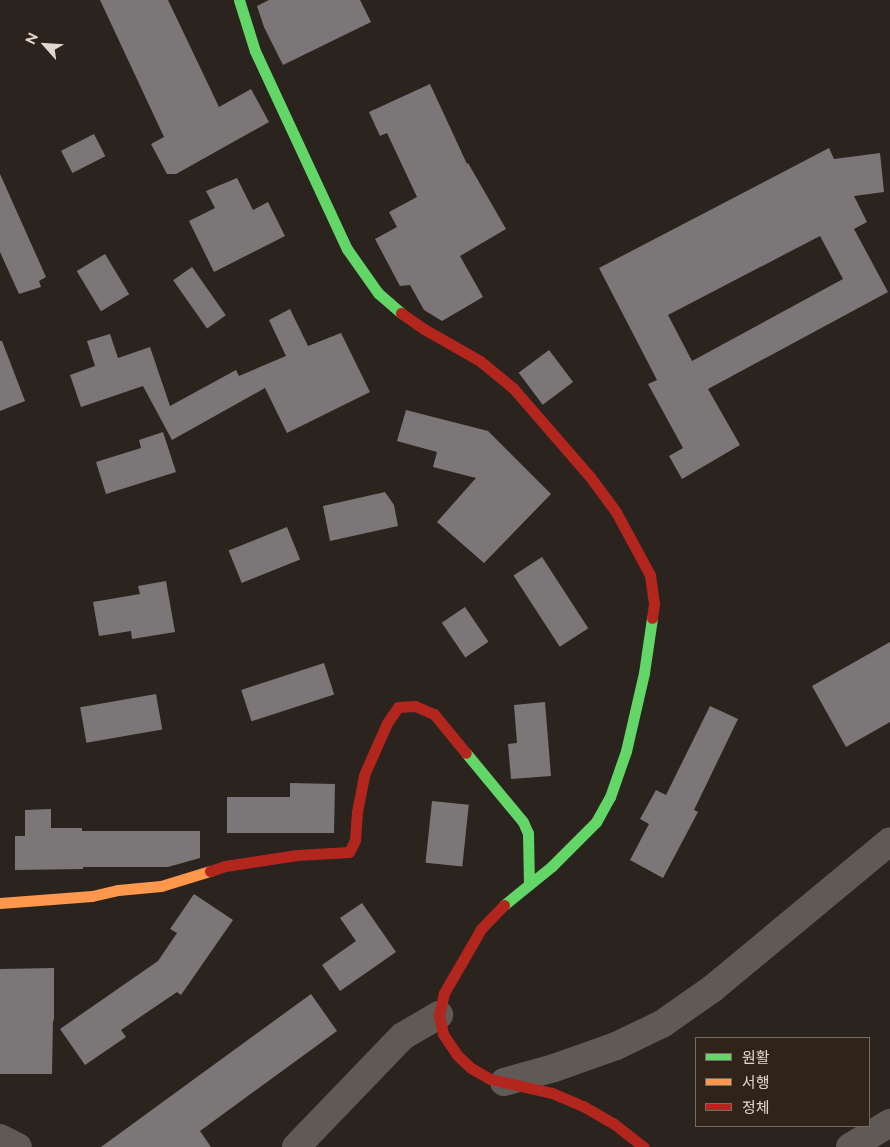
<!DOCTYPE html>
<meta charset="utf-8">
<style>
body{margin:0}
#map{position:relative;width:890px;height:1147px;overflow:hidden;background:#2b241e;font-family:Raleway,"Noto Sans KR",sans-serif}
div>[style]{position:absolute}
.building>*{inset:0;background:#7b7778;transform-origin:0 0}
.street>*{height:28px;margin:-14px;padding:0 14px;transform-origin:14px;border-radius:14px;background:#605a56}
.fast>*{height:11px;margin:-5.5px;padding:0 5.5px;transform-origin:5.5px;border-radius:5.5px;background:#63d668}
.slow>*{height:11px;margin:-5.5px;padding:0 5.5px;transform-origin:5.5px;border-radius:5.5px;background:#ff974d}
.jam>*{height:11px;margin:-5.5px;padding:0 5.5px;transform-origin:5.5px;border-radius:5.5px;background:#b3261e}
span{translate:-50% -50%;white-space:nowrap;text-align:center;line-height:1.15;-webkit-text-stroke:5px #302319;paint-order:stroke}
.legend{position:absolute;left:695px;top:1037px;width:175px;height:90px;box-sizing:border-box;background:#302319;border:1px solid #766b62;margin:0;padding:6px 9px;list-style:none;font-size:15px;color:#e0d7d0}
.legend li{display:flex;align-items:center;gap:10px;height:25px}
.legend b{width:25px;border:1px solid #766b62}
.north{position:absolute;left:20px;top:20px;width:50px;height:50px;-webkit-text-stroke:4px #302319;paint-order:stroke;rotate:296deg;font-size:14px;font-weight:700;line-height:20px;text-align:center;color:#e0d7d0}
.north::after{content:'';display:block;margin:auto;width:18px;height:22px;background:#e0d7d0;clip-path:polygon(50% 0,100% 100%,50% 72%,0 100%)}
</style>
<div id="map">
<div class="building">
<i style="clip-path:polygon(100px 0,168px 0,219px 107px,251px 89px,269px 122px,176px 174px,167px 174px,151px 144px,164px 137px)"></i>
<i style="clip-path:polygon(269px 0,360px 0,371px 22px,283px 65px,264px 27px,257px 6px)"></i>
<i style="clip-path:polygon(430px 84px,467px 164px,468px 163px,506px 229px,460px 256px,483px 297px,442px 321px,424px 310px,410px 285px,400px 286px,375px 239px,397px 227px,389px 212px,417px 197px,387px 133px,380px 136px,369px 112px)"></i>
<i style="left:94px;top:134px;width:25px;height:37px;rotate:63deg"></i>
<i style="clip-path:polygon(evenodd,829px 148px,834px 159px,880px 153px,884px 192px,854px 196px,867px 222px,854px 229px,888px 292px,708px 389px,740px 445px,682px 479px,669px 456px,683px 448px,648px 384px,657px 380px,599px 268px,829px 148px,820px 236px,843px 279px,692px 361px,668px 315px,820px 236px)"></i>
<i style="clip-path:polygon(0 174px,46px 277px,39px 281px,41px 287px,19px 294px,0 252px)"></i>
<i style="clip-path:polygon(237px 178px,253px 210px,268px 202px,285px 236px,214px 272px,189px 221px,215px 208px,206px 191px)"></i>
<i style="left:105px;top:254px;width:47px;height:33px;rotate:59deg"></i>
<i style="left:192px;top:267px;width:59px;height:23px;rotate:55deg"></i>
<i style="clip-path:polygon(290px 309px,308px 346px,341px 333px,370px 392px,287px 433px,265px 388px,172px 440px,143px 386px,81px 407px,70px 375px,95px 366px,87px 341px,110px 334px,118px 358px,150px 347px,170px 406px,236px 370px,239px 376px,286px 356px,269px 320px)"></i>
<i style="clip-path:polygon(0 341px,2px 341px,25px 401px,0 411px)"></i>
<i style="left:549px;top:350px;width:40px;height:38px;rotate:53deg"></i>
<i style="clip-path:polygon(406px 410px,488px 431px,551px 494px,484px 563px,437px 522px,476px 478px,433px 467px,437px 452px,397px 441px)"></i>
<i style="clip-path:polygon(163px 432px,176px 472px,106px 494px,96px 462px,141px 448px,139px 440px)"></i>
<i style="clip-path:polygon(385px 492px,394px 505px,398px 526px,330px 541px,323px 506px)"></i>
<i style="left:287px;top:527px;width:35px;height:63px;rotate:68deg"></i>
<i style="left:542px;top:557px;width:85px;height:34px;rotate:57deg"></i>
<i style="clip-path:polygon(166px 581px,175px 632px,132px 639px,131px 631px,99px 636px,93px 602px,140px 594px,138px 586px)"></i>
<i style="left:465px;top:607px;width:42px;height:28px;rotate:56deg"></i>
<i style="clip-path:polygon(890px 642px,890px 722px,846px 747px,812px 686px)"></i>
<i style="left:324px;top:663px;width:33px;height:87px;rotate:72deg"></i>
<i style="left:156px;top:694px;width:36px;height:77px;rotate:80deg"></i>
<i style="clip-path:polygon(545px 702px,551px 776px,511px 779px,508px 744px,517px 743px,514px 705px)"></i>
<i style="clip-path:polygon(710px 706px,738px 719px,694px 810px,698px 812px,663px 878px,630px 860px,649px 824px,640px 819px,656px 790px,666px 795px)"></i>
<i style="clip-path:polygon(290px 783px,335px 784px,334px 833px,227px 833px,227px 797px,290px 797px)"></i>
<i style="left:432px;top:801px;width:37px;height:62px;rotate:6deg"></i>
<i style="clip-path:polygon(51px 809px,51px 828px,82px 828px,82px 831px,200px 831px,200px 858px,168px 867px,83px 867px,83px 869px,15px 870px,15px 836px,25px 836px,25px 810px)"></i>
<i style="clip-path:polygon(194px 894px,233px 920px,181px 995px,177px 992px,121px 1030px,126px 1037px,85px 1065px,60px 1029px,158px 961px,177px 933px,170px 929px)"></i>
<i style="clip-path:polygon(362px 903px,396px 952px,340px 991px,322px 965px,356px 941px,340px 918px)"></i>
<i style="clip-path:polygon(54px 968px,54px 1022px,53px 1019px,52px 1074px,0 1074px,0 969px)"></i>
<i style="clip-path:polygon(311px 994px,337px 1031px,200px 1131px,211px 1147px,101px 1147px)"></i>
</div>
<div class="street">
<i style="left:504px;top:1082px;width:52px;rotate:-15.6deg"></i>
<i style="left:554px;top:1068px;width:66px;rotate:-19.5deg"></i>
<i style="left:616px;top:1046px;width:51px;rotate:-25.6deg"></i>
<i style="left:662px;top:1024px;width:61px;rotate:-35deg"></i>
<i style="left:712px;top:989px;width:231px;rotate:-39.7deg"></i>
<i style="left:0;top:1138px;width:20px;rotate:27deg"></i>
<i style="left:296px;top:1147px;width:154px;rotate:-46.1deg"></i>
<i style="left:403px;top:1036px;width:42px;rotate:-30.3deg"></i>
<i style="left:850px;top:1147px;width:47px;rotate:-31deg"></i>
</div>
<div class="fast">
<i style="left:239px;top:0;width:53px;rotate:72.6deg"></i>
<i style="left:255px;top:51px;width:218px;rotate:65.1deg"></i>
<i style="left:347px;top:249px;width:54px;rotate:54.8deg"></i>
<i style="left:378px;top:293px;width:30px;rotate:41deg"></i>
<i style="left:466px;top:753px;width:89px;rotate:50.4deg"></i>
<i style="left:523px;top:822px;width:12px;rotate:66deg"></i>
<i style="left:528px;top:833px;width:51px;rotate:88.9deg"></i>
<i style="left:504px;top:905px;width:62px;rotate:-39.1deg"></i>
<i style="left:552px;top:866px;width:62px;rotate:-45deg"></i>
<i style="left:596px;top:822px;width:29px;rotate:-61deg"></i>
<i style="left:610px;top:797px;width:49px;rotate:-70.8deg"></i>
<i style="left:626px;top:751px;width:80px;rotate:-77deg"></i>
<i style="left:644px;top:673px;width:56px;rotate:-81.7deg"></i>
</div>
<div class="slow">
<i style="left:0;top:903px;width:92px;rotate:-4.4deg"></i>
<i style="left:92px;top:896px;width:27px;rotate:-13deg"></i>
<i style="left:118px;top:890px;width:43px;rotate:-5.3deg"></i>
<i style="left:161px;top:886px;width:51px;rotate:-17deg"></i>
</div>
<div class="jam">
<i style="left:401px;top:313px;width:28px;rotate:35deg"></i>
<i style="left:424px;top:329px;width:64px;rotate:29.7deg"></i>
<i style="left:480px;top:361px;width:43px;rotate:39.3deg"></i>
<i style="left:513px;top:388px;width:119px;rotate:49.1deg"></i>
<i style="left:591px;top:478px;width:42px;rotate:53.7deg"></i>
<i style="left:616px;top:512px;width:72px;rotate:61.6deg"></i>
<i style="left:650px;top:575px;width:29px;rotate:82deg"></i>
<i style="left:654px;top:604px;width:14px;rotate:98deg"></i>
<i style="left:210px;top:871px;width:16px;rotate:-18deg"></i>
<i style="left:225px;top:866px;width:73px;rotate:-8.7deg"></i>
<i style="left:297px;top:855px;width:52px;rotate:-3.3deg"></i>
<i style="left:349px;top:852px;width:13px;rotate:-63deg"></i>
<i style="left:355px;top:840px;width:28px;rotate:-86deg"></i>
<i style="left:357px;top:812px;width:38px;rotate:-79deg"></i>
<i style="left:364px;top:775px;width:57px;rotate:-66.1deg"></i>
<i style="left:387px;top:723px;width:19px;rotate:-55deg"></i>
<i style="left:398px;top:707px;width:17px;rotate:-3deg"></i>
<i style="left:415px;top:706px;width:21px;rotate:23deg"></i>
<i style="left:434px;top:714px;width:50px;rotate:50.6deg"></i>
<i style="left:504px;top:905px;width:33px;rotate:134deg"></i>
<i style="left:481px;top:929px;width:74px;rotate:120deg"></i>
<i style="left:444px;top:993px;width:23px;rotate:103deg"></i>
<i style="left:439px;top:1015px;width:19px;rotate:78deg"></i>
<i style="left:443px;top:1034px;width:25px;rotate:56deg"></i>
<i style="left:457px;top:1055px;width:19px;rotate:43deg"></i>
<i style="left:471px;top:1068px;width:22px;rotate:30deg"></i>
<i style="left:490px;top:1079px;width:64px;rotate:12.7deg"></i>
<i style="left:552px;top:1093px;width:34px;rotate:23deg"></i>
<i style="left:583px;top:1106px;width:34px;rotate:30deg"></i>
<i style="left:613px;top:1123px;width:39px;rotate:38deg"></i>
</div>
<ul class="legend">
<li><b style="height:6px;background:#63d668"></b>원활</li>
<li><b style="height:6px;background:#ff974d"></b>서행</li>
<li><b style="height:6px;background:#b3261e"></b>정체</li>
</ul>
<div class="north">N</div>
</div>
